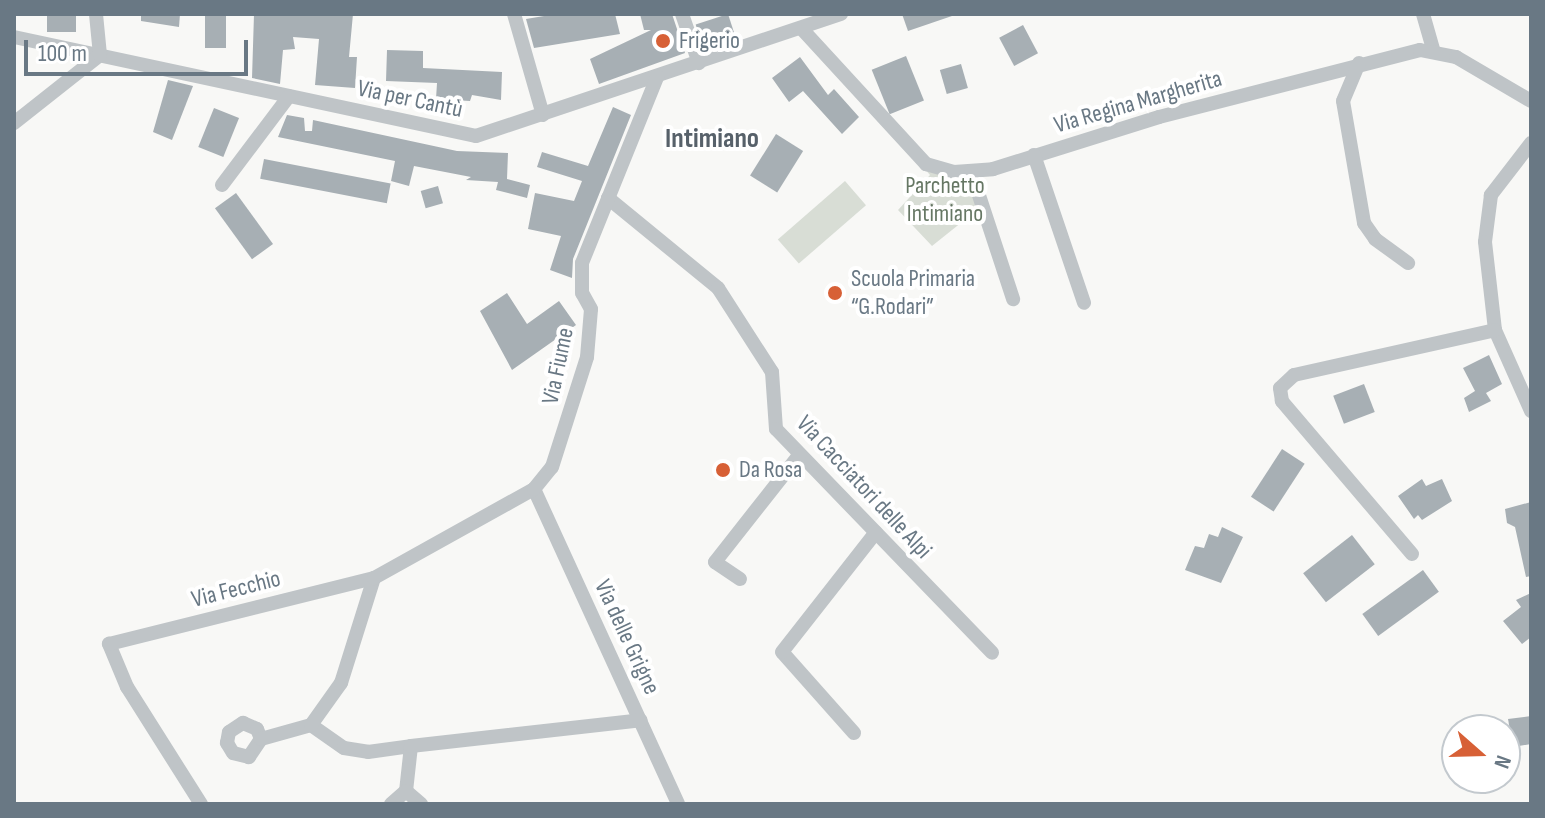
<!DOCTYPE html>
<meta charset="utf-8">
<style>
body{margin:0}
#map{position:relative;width:1545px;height:818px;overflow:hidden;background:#f8f8f6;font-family:"Sofia Sans Condensed",sans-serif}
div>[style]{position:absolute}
.green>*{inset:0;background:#d8ddd5;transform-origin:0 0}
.building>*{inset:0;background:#a7afb4;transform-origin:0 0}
.minor>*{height:14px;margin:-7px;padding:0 7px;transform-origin:7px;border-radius:7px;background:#bfc4c7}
.dots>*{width:22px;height:22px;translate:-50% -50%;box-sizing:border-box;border:4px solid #fff;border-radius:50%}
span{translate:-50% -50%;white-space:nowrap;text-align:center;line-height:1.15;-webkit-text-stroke:8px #fff;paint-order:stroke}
.poi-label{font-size:24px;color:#697884}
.left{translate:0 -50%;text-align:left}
.street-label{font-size:24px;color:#697884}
.park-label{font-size:24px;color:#667764}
.quarter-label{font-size:28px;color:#57616a;font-weight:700}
.frame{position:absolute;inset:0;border:16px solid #697884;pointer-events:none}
.north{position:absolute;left:1441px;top:714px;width:80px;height:80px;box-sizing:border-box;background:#fff;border:2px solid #c3c9ce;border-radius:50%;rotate:110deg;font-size:22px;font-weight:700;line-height:32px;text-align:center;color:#697884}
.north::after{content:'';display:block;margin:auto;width:28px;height:36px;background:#d76036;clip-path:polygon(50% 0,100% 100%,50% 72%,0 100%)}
.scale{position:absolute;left:24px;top:40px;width:224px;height:36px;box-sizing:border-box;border:4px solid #697884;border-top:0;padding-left:10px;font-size:24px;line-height:28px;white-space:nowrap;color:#697884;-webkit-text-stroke:6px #fff;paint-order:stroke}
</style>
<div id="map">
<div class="green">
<i style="clip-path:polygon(923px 167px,971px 171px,982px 206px,932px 246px,898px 210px,930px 175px)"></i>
<i style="left:845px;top:181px;width:32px;height:89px;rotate:49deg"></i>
</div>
<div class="building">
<i style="left:47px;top:14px;width:29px;height:18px"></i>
<i style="clip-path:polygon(141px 14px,180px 14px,179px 27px,141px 21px)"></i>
<i style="left:205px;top:14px;width:21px;height:34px"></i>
<i style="clip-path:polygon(254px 14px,353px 14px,349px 57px,357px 57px,355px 88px,315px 85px,319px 39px,293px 37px,295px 49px,283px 50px,280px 84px,252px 78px)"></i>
<i style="clip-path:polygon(556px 14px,615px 14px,620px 34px,534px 48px,526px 19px)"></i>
<i style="clip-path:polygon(640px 14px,672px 14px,685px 53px,599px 84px,590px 59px,651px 30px,644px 30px)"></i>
<i style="left:728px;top:14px;width:23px;height:34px;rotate:72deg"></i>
<i style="clip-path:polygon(902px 14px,952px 14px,952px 16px,908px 31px)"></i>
<i style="left:1023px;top:25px;width:32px;height:27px;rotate:62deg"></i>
<i style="clip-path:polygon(387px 50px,423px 51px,423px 68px,502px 72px,501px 100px,472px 95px,470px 101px,436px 99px,437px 83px,386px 81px)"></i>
<i style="left:906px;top:56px;width:48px;height:37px;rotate:68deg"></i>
<i style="clip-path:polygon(800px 57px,828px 95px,834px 89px,859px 117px,842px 134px,803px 91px,789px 102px,772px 78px)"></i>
<i style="left:961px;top:64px;width:25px;height:22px;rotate:74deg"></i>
<i style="clip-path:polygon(168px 80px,193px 86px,172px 140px,153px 132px)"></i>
<i style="clip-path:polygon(613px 107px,631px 115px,573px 259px,572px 278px,550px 270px,561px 236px,528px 229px,535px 193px,574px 201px,582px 181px,537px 167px,542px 152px,588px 166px)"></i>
<i style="left:214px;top:108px;width:27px;height:42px;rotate:22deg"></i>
<i style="clip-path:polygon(287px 115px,304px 118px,305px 131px,312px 131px,313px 120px,457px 151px,508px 153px,507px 179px,530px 185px,527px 198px,496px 190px,498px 182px,466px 180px,471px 177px,414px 166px,409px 186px,391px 181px,395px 161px,278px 137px)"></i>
<i style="left:776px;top:134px;width:32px;height:49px;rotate:32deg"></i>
<i style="left:264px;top:159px;width:129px;height:20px;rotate:11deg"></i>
<i style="left:438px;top:186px;width:18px;height:18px;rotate:74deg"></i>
<i style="left:236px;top:193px;width:63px;height:26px;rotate:54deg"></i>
<i style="clip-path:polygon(507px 293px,527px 324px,559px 301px,576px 325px,512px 370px,480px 311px)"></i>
<i style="clip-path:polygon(1489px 355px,1502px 384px,1486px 393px,1491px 401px,1469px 412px,1464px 398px,1475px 391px,1463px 368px)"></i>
<i style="left:1364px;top:384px;width:30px;height:33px;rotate:69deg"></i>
<i style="left:1282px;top:449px;width:27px;height:57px;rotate:33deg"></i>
<i style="clip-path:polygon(1422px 479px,1426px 486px,1442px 479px,1452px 501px,1422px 520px,1418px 515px,1414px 519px,1398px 496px)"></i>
<i style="clip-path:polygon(1531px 502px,1531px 576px,1526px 577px,1515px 527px,1507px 523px,1505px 509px)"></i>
<i style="clip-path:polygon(1222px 527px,1243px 537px,1221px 583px,1185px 570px,1195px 546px,1204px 548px,1209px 534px,1218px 537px)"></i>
<i style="left:1352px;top:535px;width:37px;height:62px;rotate:52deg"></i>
<i style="left:1423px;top:570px;width:27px;height:75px;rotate:54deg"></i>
<i style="clip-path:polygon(1531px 593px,1531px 637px,1522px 644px,1503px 621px,1521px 607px,1516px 600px)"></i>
<i style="clip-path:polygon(1531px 716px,1531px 744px,1513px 747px,1508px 719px)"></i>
</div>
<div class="minor">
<i style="left:514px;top:14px;width:105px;rotate:74deg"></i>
<i style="left:682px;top:14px;width:52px;rotate:70.9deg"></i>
<i style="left:1423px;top:14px;width:37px;rotate:74deg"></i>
<i style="left:801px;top:28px;width:185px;rotate:47.4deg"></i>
<i style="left:926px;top:164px;width:29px;rotate:16deg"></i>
<i style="left:954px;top:172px;width:39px;rotate:-4deg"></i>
<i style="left:993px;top:169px;width:174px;rotate:-17.4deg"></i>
<i style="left:1159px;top:117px;width:269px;rotate:-14.4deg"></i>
<i style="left:1420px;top:50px;width:37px;rotate:11deg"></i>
<i style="left:1456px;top:57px;width:87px;rotate:30.4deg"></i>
<i style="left:14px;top:37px;width:472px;rotate:12.1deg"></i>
<i style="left:476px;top:136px;width:385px;rotate:-18.5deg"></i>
<i style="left:1359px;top:63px;width:41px;rotate:112.8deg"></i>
<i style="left:1343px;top:101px;width:124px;rotate:80.2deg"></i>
<i style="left:1364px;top:223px;width:19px;rotate:55deg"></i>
<i style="left:1375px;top:239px;width:41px;rotate:36deg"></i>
<i style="left:14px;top:123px;width:110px;rotate:-38.3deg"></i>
<i style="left:100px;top:55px;width:41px;rotate:-95.6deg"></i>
<i style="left:1531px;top:143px;width:66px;rotate:127.6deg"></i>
<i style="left:1491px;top:195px;width:47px;rotate:97.3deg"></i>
<i style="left:1485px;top:242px;width:89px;rotate:83.5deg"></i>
<i style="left:1495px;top:330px;width:89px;rotate:66deg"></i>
<i style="left:1034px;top:155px;width:156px;rotate:71.3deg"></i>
<i style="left:971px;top:171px;width:135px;rotate:71.8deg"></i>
<i style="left:222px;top:185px;width:111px;rotate:-53deg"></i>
<i style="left:608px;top:198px;width:142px;rotate:39.3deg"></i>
<i style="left:718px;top:288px;width:100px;rotate:57.3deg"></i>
<i style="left:772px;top:372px;width:57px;rotate:86deg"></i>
<i style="left:776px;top:429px;width:311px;rotate:46deg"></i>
<i style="left:534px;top:489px;width:346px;rotate:65.4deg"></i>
<i style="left:1412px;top:554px;width:201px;rotate:-130.4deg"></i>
<i style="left:1282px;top:401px;width:13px;rotate:-99deg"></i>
<i style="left:1280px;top:388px;width:19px;rotate:-43deg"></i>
<i style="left:1294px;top:375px;width:206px;rotate:-12.6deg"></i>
<i style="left:740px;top:579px;width:30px;rotate:-146deg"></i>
<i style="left:715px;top:562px;width:137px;rotate:-51.8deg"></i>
<i style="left:311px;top:725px;width:40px;rotate:34.9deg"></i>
<i style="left:344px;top:748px;width:24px;rotate:9deg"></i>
<i style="left:368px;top:752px;width:43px;rotate:-7.9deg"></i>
<i style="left:411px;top:746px;width:45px;rotate:96.3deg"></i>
<i style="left:854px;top:733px;width:108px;rotate:-131.6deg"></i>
<i style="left:782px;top:652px;width:152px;rotate:-51.9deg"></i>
<i style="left:261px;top:739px;width:22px;rotate:124deg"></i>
<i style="left:249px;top:757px;width:16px;rotate:-166deg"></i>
<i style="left:233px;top:753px;width:12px;rotate:-121deg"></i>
<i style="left:227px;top:743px;width:11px;rotate:-80deg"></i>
<i style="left:229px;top:732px;width:17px;rotate:-33deg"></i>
<i style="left:243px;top:723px;width:15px;rotate:23deg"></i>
<i style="left:257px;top:729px;width:11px;rotate:68deg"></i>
<i style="left:261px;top:739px;width:52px;rotate:-15.6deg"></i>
<i style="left:311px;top:725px;width:52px;rotate:-54.5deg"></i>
<i style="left:341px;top:683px;width:110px;rotate:-72.6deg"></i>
<i style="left:411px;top:746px;width:231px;rotate:-6.4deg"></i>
<i style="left:201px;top:804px;width:138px;rotate:-122.3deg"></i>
<i style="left:127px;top:687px;width:47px;rotate:-112.7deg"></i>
<i style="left:109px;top:644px;width:273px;rotate:-14deg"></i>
<i style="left:374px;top:578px;width:183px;rotate:-29.1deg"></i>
<i style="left:534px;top:489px;width:28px;rotate:-51deg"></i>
<i style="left:552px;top:467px;width:115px;rotate:-72.3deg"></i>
<i style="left:587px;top:357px;width:48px;rotate:-85.2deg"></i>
<i style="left:591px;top:309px;width:18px;rotate:-119deg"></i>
<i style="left:582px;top:293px;width:30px;rotate:-90deg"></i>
<i style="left:582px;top:263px;width:201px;rotate:-68deg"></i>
<i style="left:391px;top:804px;width:20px;rotate:-41deg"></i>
<i style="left:406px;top:791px;width:20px;rotate:41deg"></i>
</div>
<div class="dots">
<i style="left:663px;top:41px;background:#d76036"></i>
<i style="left:835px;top:293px;background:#d76036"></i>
<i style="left:723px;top:470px;background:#d76036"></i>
</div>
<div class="poi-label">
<span class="left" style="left:679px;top:41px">Frigerio</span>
<span class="left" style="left:851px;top:293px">Scuola Primaria<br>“G.Rodari”</span>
<span class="left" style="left:739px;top:470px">Da Rosa</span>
</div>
<div class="street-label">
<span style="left:410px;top:99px;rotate:12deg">Via per Cantù</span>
<span style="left:1138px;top:102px;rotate:-16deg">Via Regina Margherita</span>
<span style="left:558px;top:366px;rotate:-78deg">Via Fiume</span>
<span style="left:864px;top:487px;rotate:47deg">Via Cacciatori delle Alpi</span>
<span style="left:236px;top:589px;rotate:-14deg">Via Fecchio</span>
<span style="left:627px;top:637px;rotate:65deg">Via delle Grigne</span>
</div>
<div class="park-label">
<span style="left:945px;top:200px">Parchetto<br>Intimiano</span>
</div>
<div class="quarter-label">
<span style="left:712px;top:139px">Intimiano</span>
</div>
<div class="frame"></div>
<div class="north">N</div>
<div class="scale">100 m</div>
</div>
